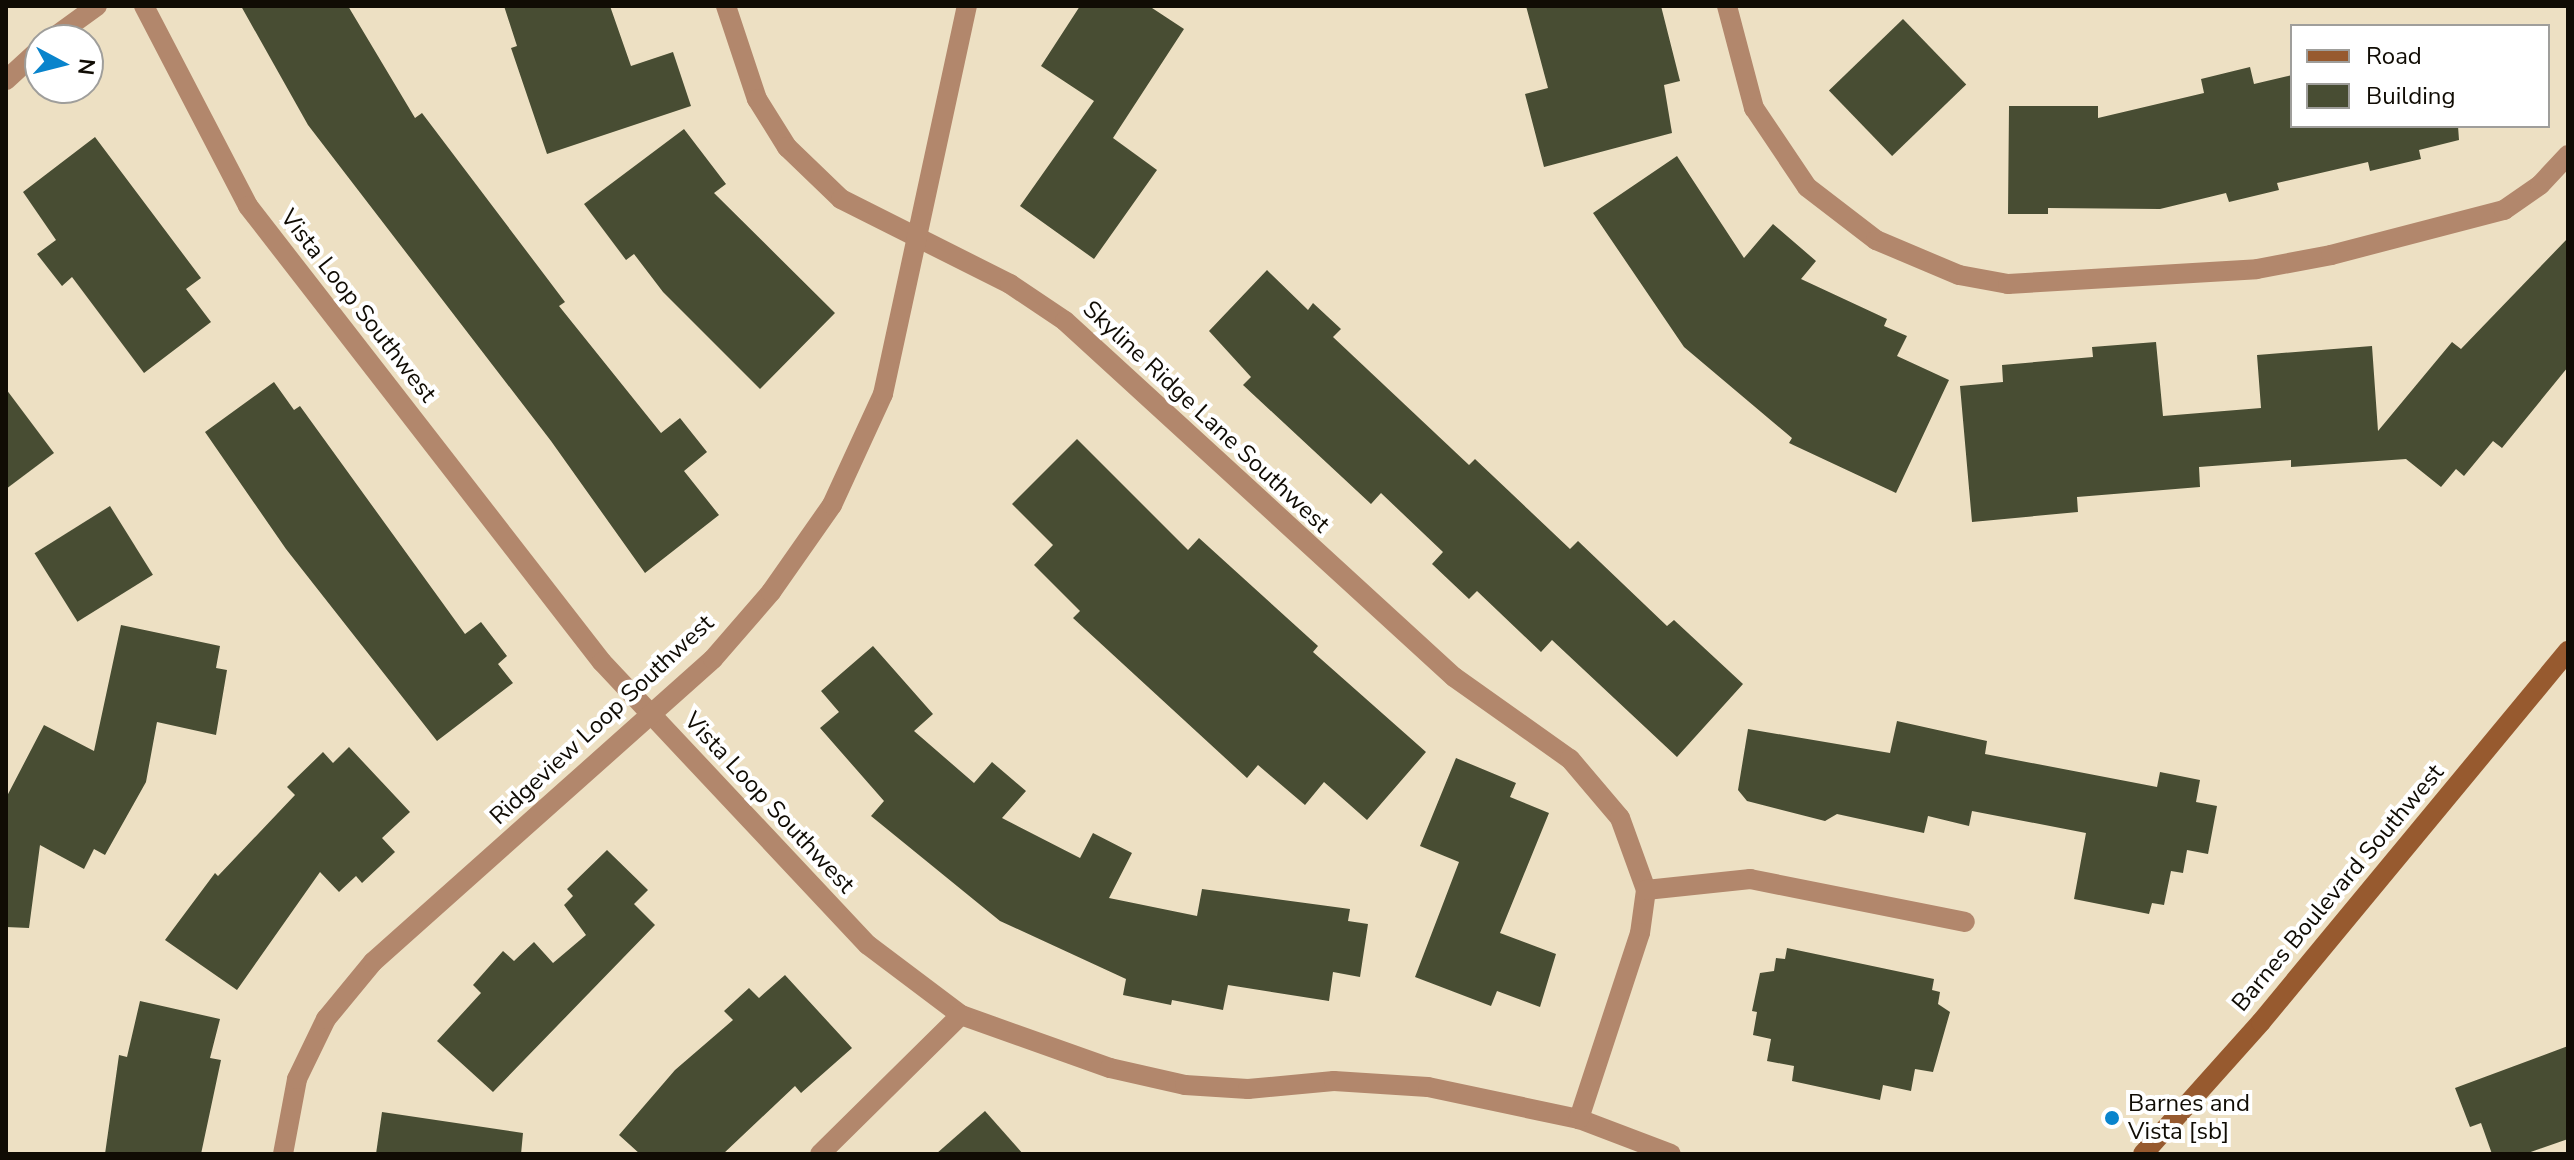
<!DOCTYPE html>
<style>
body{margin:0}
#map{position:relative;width:2574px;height:1160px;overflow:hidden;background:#ede0c3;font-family:"Nunito Sans",sans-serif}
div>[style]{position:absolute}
.building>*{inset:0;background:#484d33;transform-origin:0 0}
.street>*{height:20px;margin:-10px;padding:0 10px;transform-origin:10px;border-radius:10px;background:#b2876c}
.secondary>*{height:20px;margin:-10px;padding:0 10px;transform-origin:10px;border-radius:10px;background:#975a2f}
.dots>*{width:22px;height:22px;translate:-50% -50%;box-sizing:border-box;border:4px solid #fff;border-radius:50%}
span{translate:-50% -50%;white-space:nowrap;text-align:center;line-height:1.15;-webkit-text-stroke:8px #fff;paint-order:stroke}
.street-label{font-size:24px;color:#100c04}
.poi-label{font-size:24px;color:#100c04}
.left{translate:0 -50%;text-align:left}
.frame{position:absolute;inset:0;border:8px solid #100c04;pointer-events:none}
.legend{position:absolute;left:2290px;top:24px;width:260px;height:104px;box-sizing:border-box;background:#fff;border:2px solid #9f9e9b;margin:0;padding:10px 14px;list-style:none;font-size:24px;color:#100c04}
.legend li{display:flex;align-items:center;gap:16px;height:40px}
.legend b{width:40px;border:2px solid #9f9e9b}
.north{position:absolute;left:24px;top:24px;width:80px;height:80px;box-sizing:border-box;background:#fff;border:2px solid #9f9e9b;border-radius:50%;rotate:97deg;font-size:22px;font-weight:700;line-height:32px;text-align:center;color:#100c04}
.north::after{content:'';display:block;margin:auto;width:28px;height:36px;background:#0984cc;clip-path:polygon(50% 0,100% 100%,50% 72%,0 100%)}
</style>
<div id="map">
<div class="building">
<i style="clip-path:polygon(241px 6px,348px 6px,415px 118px,422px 113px,565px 302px,559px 306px,661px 433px,680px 418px,707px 452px,684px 471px,719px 515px,645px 573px,551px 441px,308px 125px)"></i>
<i style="clip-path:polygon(504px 6px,610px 6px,631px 66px,673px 52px,691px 106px,547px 154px,511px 48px,517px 46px)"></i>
<i style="clip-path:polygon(1080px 6px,1149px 6px,1184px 29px,1113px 138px,1157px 170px,1094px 259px,1020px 206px,1094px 101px,1041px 66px)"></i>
<i style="clip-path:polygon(1526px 6px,1661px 6px,1680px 81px,1664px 85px,1672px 133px,1544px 167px,1525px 94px,1548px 88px)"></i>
<i style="left:1903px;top:19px;width:91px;height:103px;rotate:46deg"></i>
<i style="clip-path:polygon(2250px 67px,2254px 84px,2292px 75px,2292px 126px,2458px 126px,2459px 140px,2419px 150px,2421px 159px,2370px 171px,2368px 162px,2277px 183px,2279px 190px,2229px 202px,2226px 193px,2160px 209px,2048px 208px,2048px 214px,2008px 214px,2009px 106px,2098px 106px,2098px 118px,2204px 93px,2201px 79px)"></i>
<i style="clip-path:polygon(684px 129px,726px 184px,714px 193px,835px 313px,760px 389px,663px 292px,634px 254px,626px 260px,584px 204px)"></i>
<i style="clip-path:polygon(95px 137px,201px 278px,186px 289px,211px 322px,144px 373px,72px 277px,62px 286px,37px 254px,56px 240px,23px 192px)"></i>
<i style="clip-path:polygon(1677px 156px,1744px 258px,1773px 224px,1816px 261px,1801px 279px,1887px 319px,1884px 326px,1907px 336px,1897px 356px,1949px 380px,1896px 493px,1789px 443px,1792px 438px,1684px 347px,1593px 213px)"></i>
<i style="clip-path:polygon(2568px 238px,2568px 367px,2502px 448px,2493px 441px,2464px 476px,2456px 469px,2441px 487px,2406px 459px,2291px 467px,2291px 460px,2199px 467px,2200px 487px,2077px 497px,2078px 512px,1972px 522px,1960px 386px,2003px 382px,2002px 365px,2093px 357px,2092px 347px,2156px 342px,2163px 416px,2261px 408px,2257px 355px,2372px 346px,2378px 431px,2452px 342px,2461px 349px)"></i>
<i style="clip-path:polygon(1267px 270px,1308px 310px,1313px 303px,1341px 329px,1333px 337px,1469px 465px,1475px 459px,1570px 549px,1578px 541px,1667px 626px,1674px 620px,1743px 684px,1677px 757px,1552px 640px,1541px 652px,1477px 591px,1469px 599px,1432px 564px,1443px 552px,1381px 493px,1371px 504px,1243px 385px,1251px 377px,1209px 331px)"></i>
<i style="clip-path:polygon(274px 382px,294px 410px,300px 406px,465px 634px,481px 622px,507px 656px,498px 664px,513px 683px,437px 741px,286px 549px,205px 432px)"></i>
<i style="clip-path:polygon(6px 389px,54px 453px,6px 489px)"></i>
<i style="clip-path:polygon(1077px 439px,1188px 550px,1199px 538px,1318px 646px,1313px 652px,1426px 752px,1367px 820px,1324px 782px,1305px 805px,1258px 765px,1247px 778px,1073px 618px,1080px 611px,1034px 565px,1053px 545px,1012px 504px)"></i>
<i style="left:110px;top:506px;width:81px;height:89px;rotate:58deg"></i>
<i style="clip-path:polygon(121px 625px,220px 646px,216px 668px,227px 670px,216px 735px,157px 722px,146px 782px,105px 855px,94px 849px,84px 869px,40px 845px,29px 928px,6px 927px,6px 798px,44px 725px,94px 751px)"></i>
<i style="clip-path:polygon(873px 646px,933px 714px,914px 731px,974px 783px,992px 762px,1026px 791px,1002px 818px,1080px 858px,1093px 833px,1132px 853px,1109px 898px,1197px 916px,1202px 889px,1350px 909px,1348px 921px,1368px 924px,1360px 977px,1333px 972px,1329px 1001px,1228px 985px,1223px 1010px,1172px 1000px,1171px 1005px,1123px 995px,1126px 979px,1000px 921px,871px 816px,884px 801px,820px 728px,839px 712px,821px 691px)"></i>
<i style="clip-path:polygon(1897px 721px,1987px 741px,1985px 754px,2157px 787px,2160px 772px,2200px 780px,2196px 802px,2217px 806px,2208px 854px,2187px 850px,2183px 873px,2171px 871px,2164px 905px,2152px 903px,2149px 914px,2074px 899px,2086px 833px,1972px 811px,1969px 826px,1928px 816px,1924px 833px,1837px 814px,1825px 821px,1747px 801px,1738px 790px,1748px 729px,1890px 753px)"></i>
<i style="clip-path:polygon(349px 747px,410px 812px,382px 838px,395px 852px,362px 883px,356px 876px,339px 892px,320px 872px,237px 990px,165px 940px,215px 873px,218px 876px,295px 795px,287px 787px,323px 752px,333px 763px)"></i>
<i style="clip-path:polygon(1456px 758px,1516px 783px,1510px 797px,1549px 813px,1500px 933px,1556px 954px,1540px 1007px,1497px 991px,1491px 1006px,1415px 977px,1459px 862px,1420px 846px)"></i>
<i style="clip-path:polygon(607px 850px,648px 890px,634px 904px,655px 925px,493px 1092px,437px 1041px,481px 993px,473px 985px,503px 951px,514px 961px,534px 942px,553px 963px,586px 935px,564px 905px,573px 896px,567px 889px)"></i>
<i style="clip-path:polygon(1787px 948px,1934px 979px,1932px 990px,1940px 992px,1938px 1004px,1950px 1012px,1933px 1072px,1915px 1069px,1911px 1091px,1883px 1085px,1880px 1100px,1792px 1081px,1794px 1066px,1767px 1061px,1771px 1039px,1753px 1035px,1757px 1012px,1752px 1011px,1760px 973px,1774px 971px,1776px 958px,1785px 959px)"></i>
<i style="clip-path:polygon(785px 975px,852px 1048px,801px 1093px,795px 1086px,723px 1154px,640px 1154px,619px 1135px,675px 1070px,733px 1020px,724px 1011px,749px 988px,759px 998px)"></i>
<i style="clip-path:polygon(140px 1001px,220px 1019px,210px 1058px,221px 1060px,201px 1154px,105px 1154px,119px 1055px,127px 1057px)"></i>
<i style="clip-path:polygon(2568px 1046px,2568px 1139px,2525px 1154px,2492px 1154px,2481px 1123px,2470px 1127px,2455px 1088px)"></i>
<i style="clip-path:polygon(985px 1111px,1023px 1154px,936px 1154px)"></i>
<i style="clip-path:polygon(382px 1112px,523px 1133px,521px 1154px,376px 1154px)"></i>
</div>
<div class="street">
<i style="left:144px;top:6px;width:225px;rotate:62.5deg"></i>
<i style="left:248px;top:206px;width:577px;rotate:52.18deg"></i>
<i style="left:602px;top:662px;width:388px;rotate:46.8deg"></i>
<i style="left:868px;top:945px;width:116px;rotate:37deg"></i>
<i style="left:961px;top:1015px;width:158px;rotate:19.6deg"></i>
<i style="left:1110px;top:1068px;width:77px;rotate:12.8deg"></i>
<i style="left:1185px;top:1085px;width:63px;rotate:3.6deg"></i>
<i style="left:1248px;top:1089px;width:86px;rotate:-5.3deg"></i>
<i style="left:1334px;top:1081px;width:94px;rotate:3.7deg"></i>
<i style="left:1428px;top:1087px;width:154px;rotate:12deg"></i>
<i style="left:1579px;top:1119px;width:98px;rotate:20.8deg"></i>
<i style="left:726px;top:6px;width:98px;rotate:71.6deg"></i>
<i style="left:757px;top:99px;width:57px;rotate:58deg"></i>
<i style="left:787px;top:147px;width:75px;rotate:43.9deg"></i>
<i style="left:841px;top:199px;width:189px;rotate:26.7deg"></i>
<i style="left:1010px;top:284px;width:66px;rotate:33.9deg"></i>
<i style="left:1065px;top:321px;width:527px;rotate:42.46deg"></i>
<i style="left:1454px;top:677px;width:142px;rotate:35.3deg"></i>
<i style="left:1570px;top:759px;width:77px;rotate:49.7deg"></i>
<i style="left:1620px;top:818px;width:77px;rotate:70.1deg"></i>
<i style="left:1646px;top:890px;width:43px;rotate:97.9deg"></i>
<i style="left:1640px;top:933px;width:196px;rotate:108.2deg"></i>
<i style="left:1727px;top:6px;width:106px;rotate:75.2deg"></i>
<i style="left:1754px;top:108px;width:95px;rotate:56.1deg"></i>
<i style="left:1807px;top:187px;width:87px;rotate:37.5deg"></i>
<i style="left:1876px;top:240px;width:90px;rotate:22.9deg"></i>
<i style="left:1959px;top:275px;width:50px;rotate:10.4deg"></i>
<i style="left:2008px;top:284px;width:249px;rotate:-3.4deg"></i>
<i style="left:2257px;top:269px;width:75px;rotate:-10.7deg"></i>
<i style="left:2331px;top:255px;width:179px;rotate:-14.6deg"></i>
<i style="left:2504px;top:210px;width:44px;rotate:-34.8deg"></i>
<i style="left:2540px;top:185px;width:41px;rotate:-47deg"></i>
<i style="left:50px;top:40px;width:58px;rotate:-35.9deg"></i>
<i style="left:6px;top:80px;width:46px;rotate:-42.4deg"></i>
<i style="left:1646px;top:890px;width:105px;rotate:-6deg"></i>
<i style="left:1750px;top:879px;width:219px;rotate:11.3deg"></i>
<i style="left:283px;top:1154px;width:76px;rotate:-79.4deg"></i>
<i style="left:297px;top:1079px;width:67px;rotate:-64.2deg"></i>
<i style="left:326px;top:1019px;width:74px;rotate:-50.5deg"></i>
<i style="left:373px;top:962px;width:455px;rotate:-41.7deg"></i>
<i style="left:713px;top:659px;width:89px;rotate:-49.1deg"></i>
<i style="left:771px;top:592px;width:106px;rotate:-55deg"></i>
<i style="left:832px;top:505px;width:122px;rotate:-65.3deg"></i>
<i style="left:883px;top:394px;width:397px;rotate:-77.8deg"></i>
<i style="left:820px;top:1154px;width:198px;rotate:-44.6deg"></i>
</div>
<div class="secondary">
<i style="left:2143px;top:1154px;width:177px;rotate:-48.2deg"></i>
<i style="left:2261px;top:1022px;width:482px;rotate:-50.4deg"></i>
</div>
<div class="dots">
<i style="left:2112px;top:1118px;background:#0984cc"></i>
</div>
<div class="street-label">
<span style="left:358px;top:306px;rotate:52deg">Vista Loop Southwest</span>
<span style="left:1206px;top:417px;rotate:43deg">Skyline Ridge Lane Southwest</span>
<span style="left:602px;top:720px;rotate:-43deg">Ridgeview Loop Southwest</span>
<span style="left:769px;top:803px;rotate:47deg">Vista Loop Southwest</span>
<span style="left:2338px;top:888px;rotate:-50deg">Barnes Boulevard Southwest</span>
</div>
<div class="poi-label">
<span class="left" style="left:2128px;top:1118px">Barnes and<br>Vista [sb]</span>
</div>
<div class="frame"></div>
<ul class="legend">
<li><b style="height:10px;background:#975a2f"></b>Road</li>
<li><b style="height:22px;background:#484d33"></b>Building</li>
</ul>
<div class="north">N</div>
</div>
